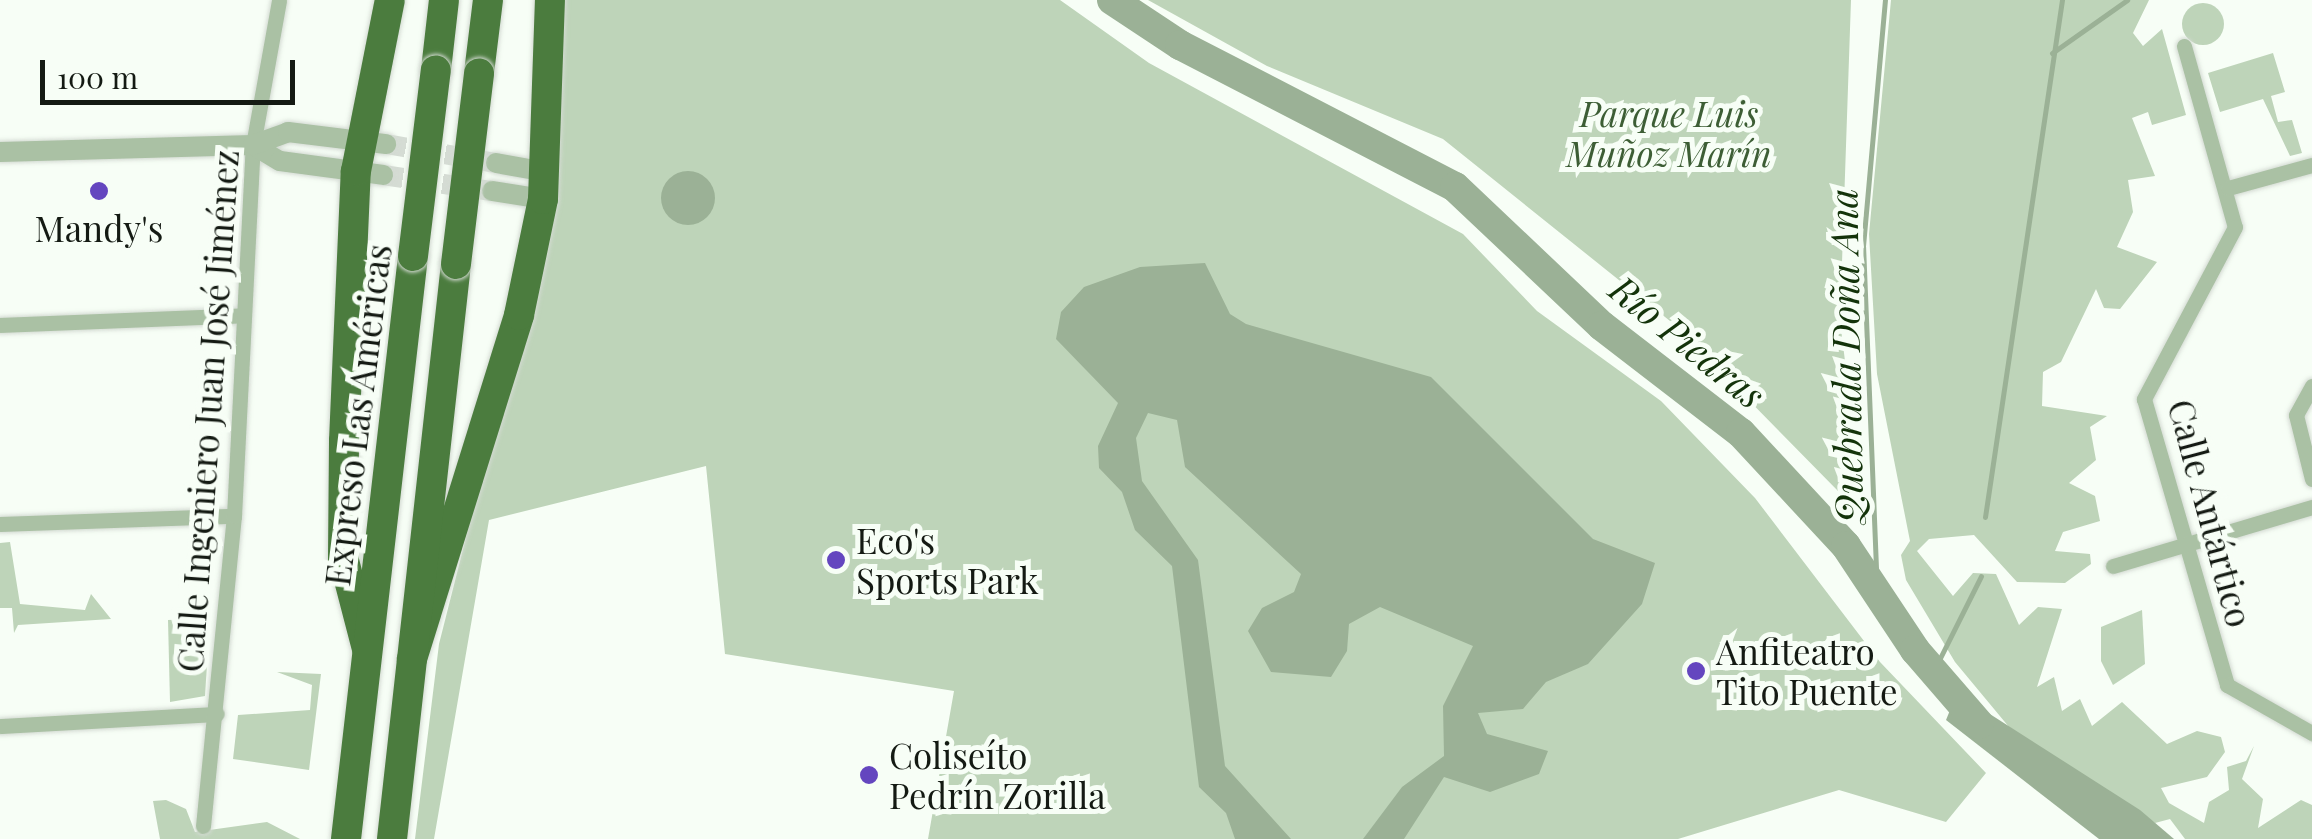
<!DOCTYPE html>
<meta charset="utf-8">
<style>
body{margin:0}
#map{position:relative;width:2312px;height:839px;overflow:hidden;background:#f7fef6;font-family:"Playfair Display",serif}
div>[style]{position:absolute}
.green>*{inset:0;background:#bed4b9}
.round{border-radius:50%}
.water>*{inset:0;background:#9bb196}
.stream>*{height:5px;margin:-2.5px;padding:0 2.5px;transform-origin:2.5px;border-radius:2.5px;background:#9bb196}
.river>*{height:30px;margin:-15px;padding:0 15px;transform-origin:15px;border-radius:15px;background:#9bb196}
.tertiary-tunnel>*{height:20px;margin-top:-10px;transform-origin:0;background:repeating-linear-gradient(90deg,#d5dcd4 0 20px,transparent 0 30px)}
.roads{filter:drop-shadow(0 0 2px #d3dad2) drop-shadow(0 0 2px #d3dad2)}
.minor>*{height:15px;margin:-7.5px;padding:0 7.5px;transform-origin:7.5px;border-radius:7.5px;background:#aac1a4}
.tertiary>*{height:20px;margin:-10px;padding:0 10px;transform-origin:10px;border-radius:10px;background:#aac1a4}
.motorway>*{height:30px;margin:-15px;padding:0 15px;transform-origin:15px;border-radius:15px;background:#4b7c3e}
.bridges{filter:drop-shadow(0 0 2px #d3dad2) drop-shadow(0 0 2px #d3dad2)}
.motorway-bridge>*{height:30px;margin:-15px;padding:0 15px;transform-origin:15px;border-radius:15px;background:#4b7c3e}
.dots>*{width:28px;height:28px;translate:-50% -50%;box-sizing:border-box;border:5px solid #f7fef6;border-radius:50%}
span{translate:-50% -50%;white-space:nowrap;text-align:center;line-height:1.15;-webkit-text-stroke:10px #f7fef6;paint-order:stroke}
.park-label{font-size:35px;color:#3d5e35;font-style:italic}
.poi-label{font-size:35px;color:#141a13}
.left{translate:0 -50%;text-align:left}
.street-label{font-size:35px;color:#141a13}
.water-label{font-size:38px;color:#13330a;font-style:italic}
.scale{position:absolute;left:40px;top:60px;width:255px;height:45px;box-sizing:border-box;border:5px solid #141a13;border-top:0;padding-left:12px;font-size:30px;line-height:35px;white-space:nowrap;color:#141a13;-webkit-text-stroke:8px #f7fef6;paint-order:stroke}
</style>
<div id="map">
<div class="green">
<i style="clip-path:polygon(554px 0,1060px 0,1149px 63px,1463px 234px,1537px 311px,1661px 401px,1755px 498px,1880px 662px,1986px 773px,1946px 822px,1839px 790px,1678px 839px,928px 839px,954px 691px,725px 654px,706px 466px,489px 520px,434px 839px,415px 839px,439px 644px,541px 241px)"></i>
<i style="clip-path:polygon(1148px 0,1851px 0,1840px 321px,1861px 489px,1838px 491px,1675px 325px,1443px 139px,1267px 66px)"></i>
<i style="clip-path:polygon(1891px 0,2149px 0,2133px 33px,2143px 46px,2162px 29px,2186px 115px,2152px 125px,2148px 112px,2132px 118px,2155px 176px,2128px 180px,2133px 212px,2117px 247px,2157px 262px,2120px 309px,2104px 308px,2096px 289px,2061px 362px,2043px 372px,2042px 406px,2107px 416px,2090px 427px,2096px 460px,2069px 483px,2095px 496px,2100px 521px,2063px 532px,2055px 551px,2090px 554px,2091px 564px,2065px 583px,2017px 582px,1974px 535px,1929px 539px,1917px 551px,1953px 596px,1973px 573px,1996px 574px,2019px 625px,2038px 607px,2062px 609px,2037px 687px,2054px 677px,2062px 711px,2080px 699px,2092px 726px,2122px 702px,2167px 744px,2197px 731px,2221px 737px,2225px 752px,2207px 777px,2161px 788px,2169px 803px,2204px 823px,2209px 802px,2229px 790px,2227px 767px,2246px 761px,2254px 746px,2242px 779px,2263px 799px,2258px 828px,2301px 800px,2312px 805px,2312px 839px,2185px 839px,2170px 819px,2155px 823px,2009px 727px,1955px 662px,1906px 580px,1901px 555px,1910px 541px,1877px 374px,1869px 234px)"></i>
<i class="round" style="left:2182px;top:3px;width:42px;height:42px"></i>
<i style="clip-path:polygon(2273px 53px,2285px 92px,2271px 96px,2278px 122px,2292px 120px,2302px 153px,2290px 156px,2263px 99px,2220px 112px,2208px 73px)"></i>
<i style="clip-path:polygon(10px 542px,20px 604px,85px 610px,91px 594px,111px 619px,18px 625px,14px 633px,12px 608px,0 608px,0 543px)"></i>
<i style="clip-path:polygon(2142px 610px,2145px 664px,2113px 685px,2101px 661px,2101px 627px)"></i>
<i style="clip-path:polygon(210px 618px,205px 696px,170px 702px,168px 620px)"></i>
<i style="clip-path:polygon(277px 672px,321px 674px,309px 770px,233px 759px,238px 715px,310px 710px,312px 685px)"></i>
<i style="clip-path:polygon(166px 800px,186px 809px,195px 832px,267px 822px,300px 839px,160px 839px,153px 801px)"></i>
</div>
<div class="water">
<i class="round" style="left:661px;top:171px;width:54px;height:54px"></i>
<i style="clip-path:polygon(1205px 263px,1230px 314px,1246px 324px,1431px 377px,1593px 539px,1655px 563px,1642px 604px,1588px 664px,1546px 682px,1523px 709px,1478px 713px,1487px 734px,1548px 751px,1539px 774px,1490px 792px,1444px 777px,1404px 839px,1363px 839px,1402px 787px,1444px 756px,1443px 706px,1473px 646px,1380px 607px,1349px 624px,1347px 651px,1331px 677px,1271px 672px,1248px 631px,1262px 608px,1294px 592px,1301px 574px,1185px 467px,1177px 420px,1148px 413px,1136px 438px,1142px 481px,1198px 560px,1225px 766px,1291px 839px,1235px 839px,1226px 813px,1199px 787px,1172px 566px,1135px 530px,1122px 492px,1099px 468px,1098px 446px,1118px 403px,1056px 339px,1061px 312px,1084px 287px,1140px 267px)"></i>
<i style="clip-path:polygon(1957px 693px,2140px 810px,2174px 839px,2099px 839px,1946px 720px)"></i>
</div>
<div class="stream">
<i style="left:2052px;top:53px;width:92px;rotate:-35.2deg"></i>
<i style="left:1985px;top:517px;width:523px;rotate:-81.53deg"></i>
<i style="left:1877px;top:593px;width:347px;rotate:-92.3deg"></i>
<i style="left:1863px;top:246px;width:247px;rotate:-84.9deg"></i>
<i style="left:1934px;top:670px;width:105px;rotate:-63.4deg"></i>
</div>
<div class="river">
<i style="left:1112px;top:0;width:82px;rotate:33.5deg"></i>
<i style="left:1180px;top:45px;width:309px;rotate:27.3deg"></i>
<i style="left:1455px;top:187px;width:202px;rotate:43.4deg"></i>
<i style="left:1602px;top:326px;width:175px;rotate:37.6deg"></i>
<i style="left:1741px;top:433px;width:154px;rotate:47.1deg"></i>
<i style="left:1846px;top:546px;width:125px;rotate:56.4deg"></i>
<i style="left:1915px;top:650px;width:98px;rotate:49.1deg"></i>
</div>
<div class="tertiary-tunnel">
<i style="left:386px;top:144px;width:112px;rotate:9.8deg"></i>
<i style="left:383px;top:175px;width:110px;rotate:8.4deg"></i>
</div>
<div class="roads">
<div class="minor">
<i style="left:2184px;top:46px;width:188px;rotate:74.3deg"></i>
<i style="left:2235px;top:227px;width:195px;rotate:117.9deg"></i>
<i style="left:2144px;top:399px;width:298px;rotate:73.8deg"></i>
<i style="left:2227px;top:685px;width:98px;rotate:29.5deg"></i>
<i style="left:2228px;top:188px;width:87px;rotate:-15.3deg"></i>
<i style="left:0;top:325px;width:244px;rotate:-2.3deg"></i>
<i style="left:2312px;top:386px;width:33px;rotate:119deg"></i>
<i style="left:2296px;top:415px;width:66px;rotate:76deg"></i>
<i style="left:0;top:524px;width:234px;rotate:-2deg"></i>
<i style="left:2113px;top:566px;width:208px;rotate:-16.5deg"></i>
<i style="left:0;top:726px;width:217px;rotate:-3.2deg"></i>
<i style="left:203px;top:826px;width:312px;rotate:-84.3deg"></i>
<i style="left:234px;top:516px;width:371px;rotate:-87.1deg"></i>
<i style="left:253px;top:145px;width:147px;rotate:-79.8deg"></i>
</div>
<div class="tertiary">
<i style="left:253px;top:145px;width:31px;rotate:31deg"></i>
<i style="left:280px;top:161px;width:104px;rotate:7.7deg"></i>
<i style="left:0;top:152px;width:253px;rotate:-1.6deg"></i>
<i style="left:253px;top:145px;width:37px;rotate:-20deg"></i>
<i style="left:288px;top:132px;width:99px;rotate:7deg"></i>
<i style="left:496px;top:163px;width:51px;rotate:10.2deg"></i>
<i style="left:492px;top:191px;width:52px;rotate:8.9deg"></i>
</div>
<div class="motorway">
<i style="left:436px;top:70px;width:70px;rotate:-83.5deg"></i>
<i style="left:479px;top:73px;width:74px;rotate:-83deg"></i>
<i style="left:367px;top:649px;width:95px;rotate:-104.6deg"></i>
<i style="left:343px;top:557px;width:116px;rotate:-89.5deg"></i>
<i style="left:344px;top:441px;width:270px;rotate:-87.5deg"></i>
<i style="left:356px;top:171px;width:174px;rotate:-78.8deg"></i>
<i style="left:412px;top:659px;width:360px;rotate:-72.7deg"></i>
<i style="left:519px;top:315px;width:118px;rotate:-78.3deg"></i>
<i style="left:543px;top:199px;width:199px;rotate:-88deg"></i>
<i style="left:346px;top:839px;width:587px;rotate:-83.44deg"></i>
<i style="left:392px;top:839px;width:579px;rotate:-83.65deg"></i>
</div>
</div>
<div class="bridges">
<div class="motorway-bridge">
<i style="left:413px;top:256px;width:187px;rotate:-83deg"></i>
<i style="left:456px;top:264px;width:192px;rotate:-83.1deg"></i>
</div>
</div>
<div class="dots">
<i style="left:99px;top:191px;background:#6446bf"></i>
<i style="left:836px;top:560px;background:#6446bf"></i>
<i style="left:1696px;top:671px;background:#6446bf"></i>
<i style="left:869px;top:775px;background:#6446bf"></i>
</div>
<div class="park-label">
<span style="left:1669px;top:133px">Parque Luis<br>Muñoz Marín</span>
</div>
<div class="poi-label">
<span style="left:99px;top:228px">Mandy's</span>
<span class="left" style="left:856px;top:560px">Eco's<br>Sports Park</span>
<span class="left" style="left:1716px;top:671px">Anfiteatro<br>Tito Puente</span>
<span class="left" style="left:889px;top:775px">Coliseíto<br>Pedrín Zorilla</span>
</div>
<div class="street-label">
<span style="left:207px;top:411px;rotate:-86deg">Calle Ingeniero Juan José Jiménez</span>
<span style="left:357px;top:415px;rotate:-83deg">Expreso Las Américas</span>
<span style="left:2211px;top:513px;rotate:75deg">Calle Antártico</span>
</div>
<div class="water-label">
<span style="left:1688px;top:341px;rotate:39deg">Río Piedras</span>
<span style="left:1845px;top:356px;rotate:-91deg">Quebrada Doña Ana</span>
</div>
<div class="scale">100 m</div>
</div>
